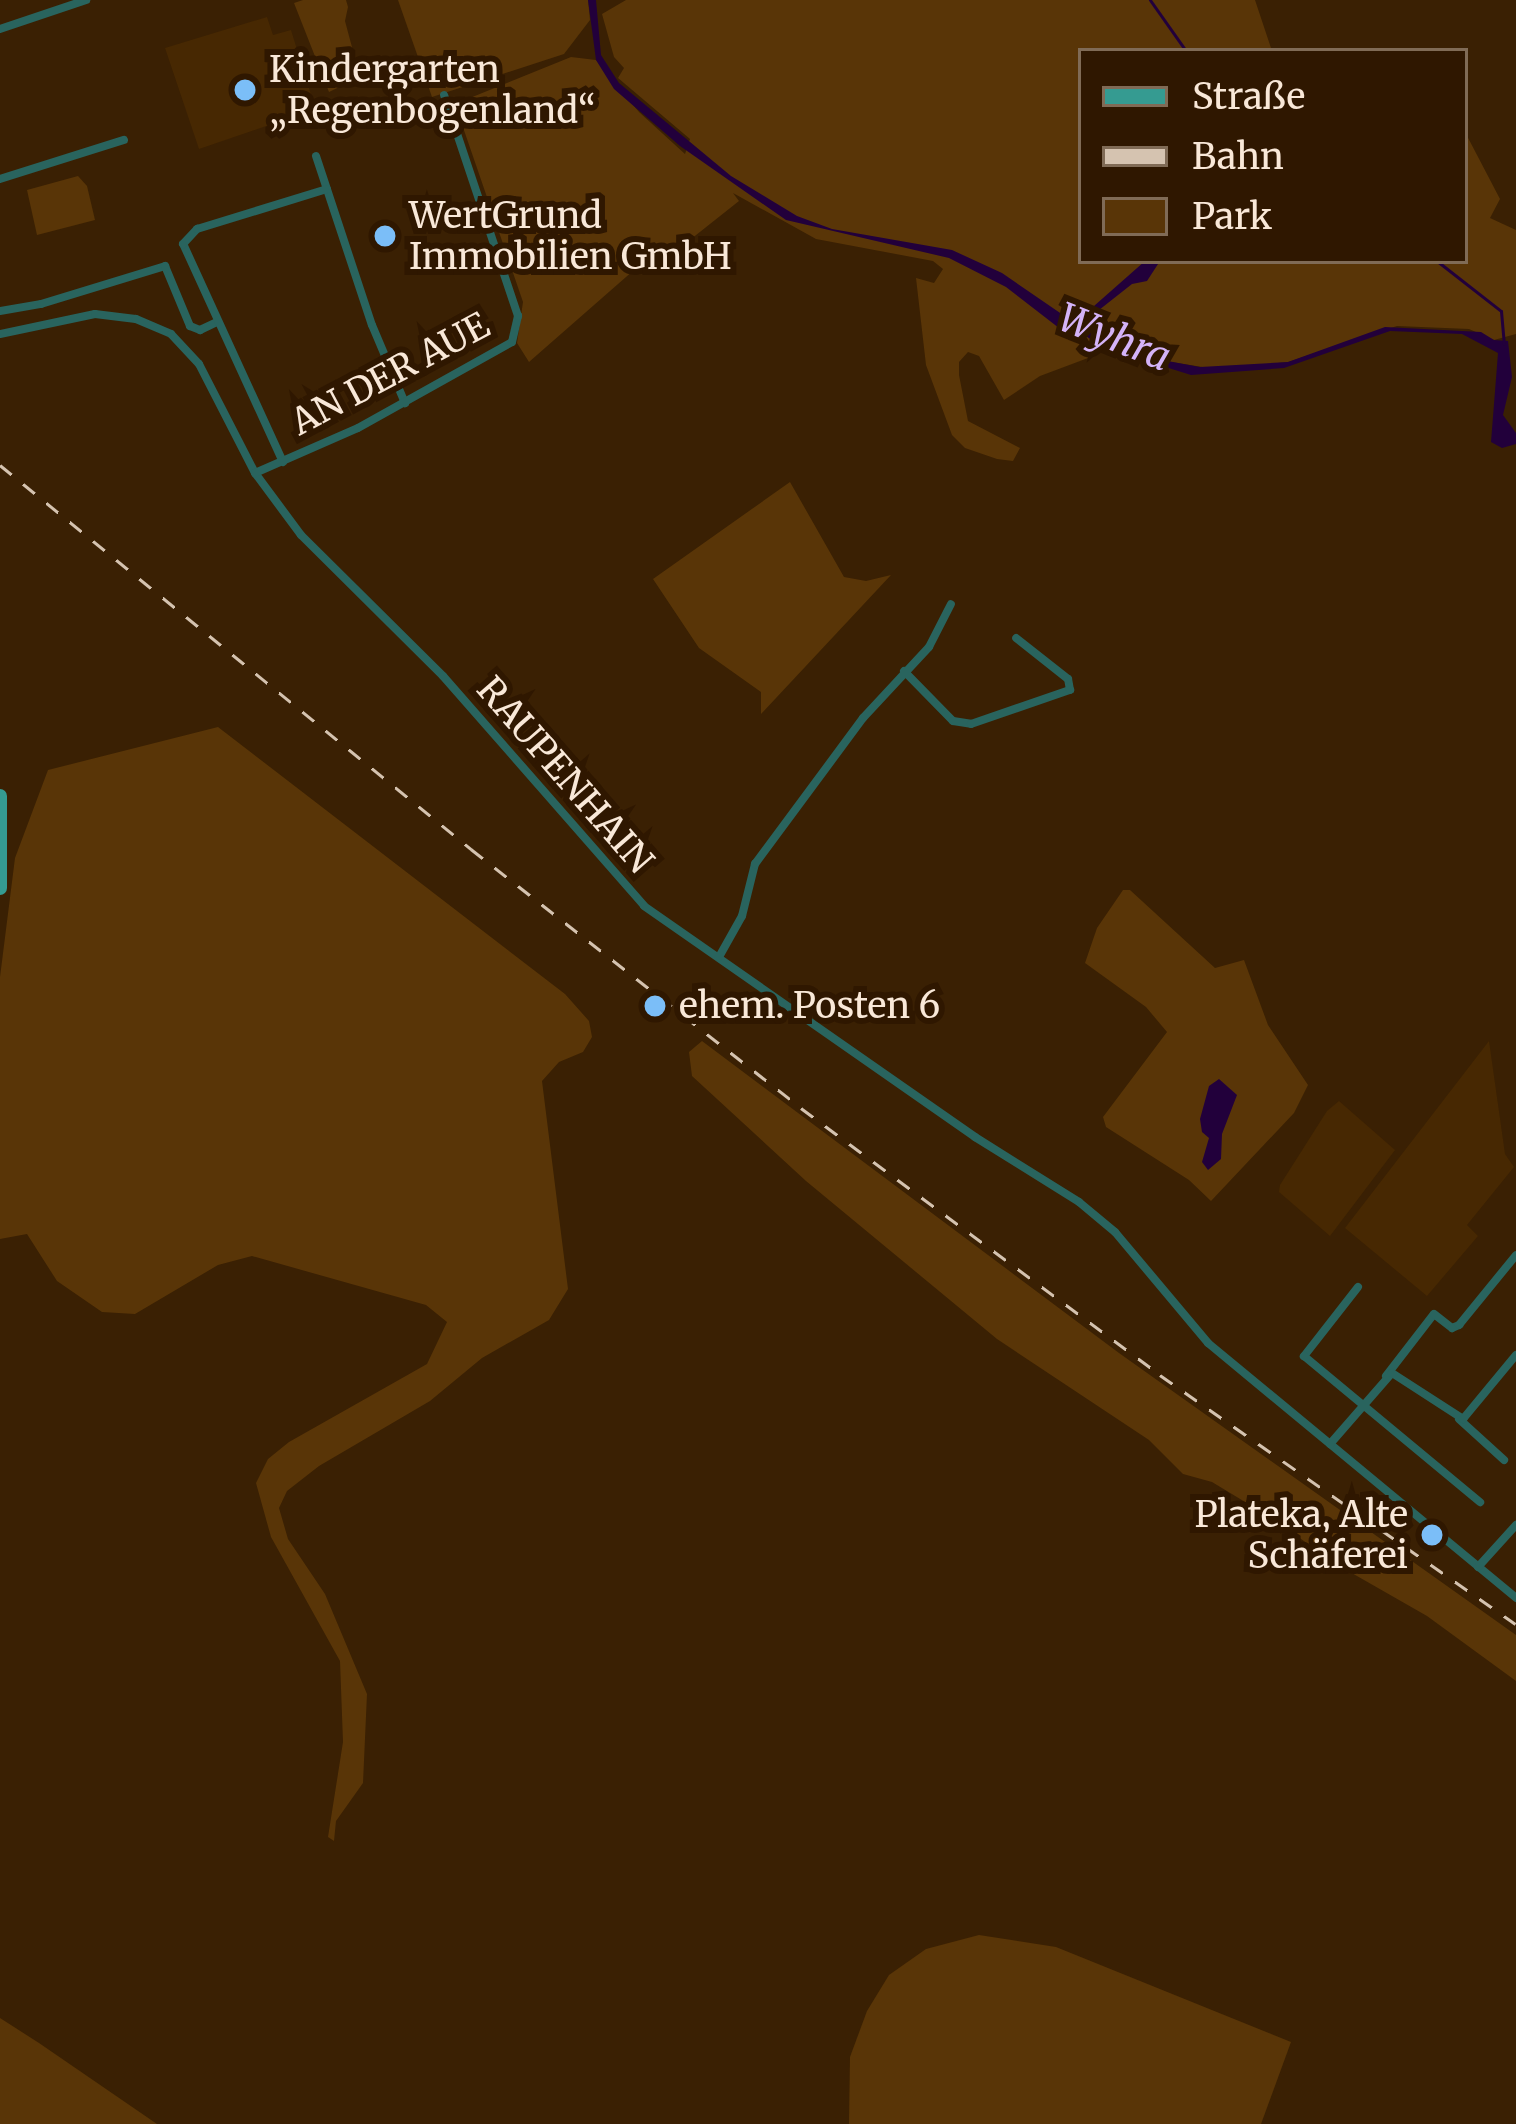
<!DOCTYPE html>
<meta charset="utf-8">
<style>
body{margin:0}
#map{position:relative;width:1516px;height:2124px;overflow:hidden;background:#3a2003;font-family:Merriweather,serif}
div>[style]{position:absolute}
.built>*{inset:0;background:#472802}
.green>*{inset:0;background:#593507}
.water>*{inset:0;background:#22003b}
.stream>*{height:3px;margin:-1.5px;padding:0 1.5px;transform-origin:1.5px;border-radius:1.5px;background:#22003b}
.street>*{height:8px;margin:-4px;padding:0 4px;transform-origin:4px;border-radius:4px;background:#29645e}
.primary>*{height:14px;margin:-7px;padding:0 7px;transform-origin:7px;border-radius:7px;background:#359b91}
.rail>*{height:3px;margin-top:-1.5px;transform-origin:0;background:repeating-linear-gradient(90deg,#d5c3b0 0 15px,transparent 0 30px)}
.dots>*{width:33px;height:33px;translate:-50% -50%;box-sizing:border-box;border:6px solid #2f1700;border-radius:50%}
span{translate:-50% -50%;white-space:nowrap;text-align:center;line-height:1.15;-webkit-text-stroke:12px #2f1700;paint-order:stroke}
.poi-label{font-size:36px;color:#f9e8d8}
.left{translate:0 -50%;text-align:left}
.right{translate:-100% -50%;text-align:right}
.street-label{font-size:36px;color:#f9e8d8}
.water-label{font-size:39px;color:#d4b3f8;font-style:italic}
.legend{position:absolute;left:1078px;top:48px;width:390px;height:216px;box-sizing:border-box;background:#2f1700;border:3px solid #806b56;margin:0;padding:15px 21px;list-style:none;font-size:36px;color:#f9e8d8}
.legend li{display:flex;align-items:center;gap:24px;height:60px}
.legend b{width:60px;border:3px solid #806b56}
</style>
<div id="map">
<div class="built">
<i style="clip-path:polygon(267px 17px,273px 35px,291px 30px,313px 101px,269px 125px,199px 149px,165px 48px)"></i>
<i style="clip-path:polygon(1489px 1041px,1505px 1154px,1514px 1167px,1467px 1225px,1478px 1236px,1427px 1296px,1345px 1228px)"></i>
<i style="clip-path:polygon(1339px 1101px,1395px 1150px,1330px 1236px,1279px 1192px,1280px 1185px,1327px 1111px)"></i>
</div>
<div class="green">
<i style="clip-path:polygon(303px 0,346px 0,348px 7px,345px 21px,360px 77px,329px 92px,294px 3px)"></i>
<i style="clip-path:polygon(398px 0,588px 0,590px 20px,564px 54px,432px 97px)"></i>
<i style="clip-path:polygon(626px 0,1255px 0,1272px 51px,1081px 51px,1081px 261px,1465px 261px,1465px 132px,1500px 199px,1490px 218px,1516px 230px,1516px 334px,1494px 340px,1469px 329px,1397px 326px,1288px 362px,1215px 369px,1152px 359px,1103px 339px,1096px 355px,1040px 376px,1004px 400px,979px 356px,968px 352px,959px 362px,959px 375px,968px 421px,1020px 448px,1013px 461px,997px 459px,965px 448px,952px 435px,926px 365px,916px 278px,934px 283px,943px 269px,933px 261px,816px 239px,733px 193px,739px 201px,652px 270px,642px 263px,529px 362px,517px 343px,523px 302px,455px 104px,571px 57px,596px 60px,639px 112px,685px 154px,690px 139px,618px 78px,624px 68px,614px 57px,602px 14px)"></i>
<i style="clip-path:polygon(78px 176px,87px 186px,95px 220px,37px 235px,27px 190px)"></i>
<i style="clip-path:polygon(790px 482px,844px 577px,866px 581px,891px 575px,761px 714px,761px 692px,699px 648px,653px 579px)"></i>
<i style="clip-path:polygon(218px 727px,565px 994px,589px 1021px,592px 1037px,583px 1052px,559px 1062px,542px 1081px,568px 1289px,549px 1320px,482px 1358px,430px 1401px,319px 1466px,287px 1491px,279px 1508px,288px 1539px,325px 1594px,367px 1694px,363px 1783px,336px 1821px,334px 1841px,328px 1837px,343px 1742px,340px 1661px,271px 1537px,256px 1483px,268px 1459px,289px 1442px,427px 1364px,447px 1322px,426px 1305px,252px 1256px,218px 1265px,135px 1314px,102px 1312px,57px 1281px,27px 1234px,0 1239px,0 977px,15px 858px,48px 770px)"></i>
<i style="clip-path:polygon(1123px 890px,1130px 890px,1215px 968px,1244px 960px,1268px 1025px,1308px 1085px,1294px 1113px,1211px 1201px,1189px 1180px,1106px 1127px,1103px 1117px,1167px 1032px,1146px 1007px,1085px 963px,1097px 928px)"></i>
<i style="clip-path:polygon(702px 1041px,1119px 1353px,1516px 1635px,1516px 1681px,1427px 1616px,1329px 1560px,1280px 1523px,1212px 1482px,1183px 1474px,1149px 1440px,997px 1339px,806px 1181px,692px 1076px,689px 1052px)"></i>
<i style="clip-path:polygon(979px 1935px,1056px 1947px,1291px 2042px,1261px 2124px,849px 2124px,850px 2057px,867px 2011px,889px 1975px,926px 1949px)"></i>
<i style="clip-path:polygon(0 2018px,39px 2043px,157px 2124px,0 2124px)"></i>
</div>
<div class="water">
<i style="clip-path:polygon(588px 0,596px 0,601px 55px,619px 83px,731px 176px,797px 216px,832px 229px,952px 250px,1002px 273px,1066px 317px,1094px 306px,1145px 261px,1160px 261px,1147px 281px,1132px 284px,1080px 325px,1146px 357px,1200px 367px,1288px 362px,1385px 327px,1481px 332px,1494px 340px,1508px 341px,1512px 377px,1503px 415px,1516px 433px,1516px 444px,1502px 448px,1491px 442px,1498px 353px,1462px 334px,1390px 331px,1284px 368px,1191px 375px,1105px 348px,1071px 327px,1059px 328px,1006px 287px,949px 258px,786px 220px,680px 146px,614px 89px,596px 60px)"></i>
<i style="clip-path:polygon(1219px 1079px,1237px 1095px,1222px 1134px,1221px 1159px,1208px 1170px,1202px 1162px,1209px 1138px,1202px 1132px,1200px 1119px,1209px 1086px)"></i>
</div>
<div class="stream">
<i style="left:1150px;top:0;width:62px;rotate:54.8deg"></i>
<i style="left:1329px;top:261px;width:32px"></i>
<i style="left:1437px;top:261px;width:81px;rotate:38deg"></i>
<i style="left:1501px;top:311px;width:33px;rotate:85deg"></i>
</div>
<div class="street">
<i style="left:0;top:29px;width:91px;rotate:-18.6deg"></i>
<i style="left:316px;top:156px;width:178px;rotate:71.7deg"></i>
<i style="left:372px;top:325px;width:85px;rotate:67.1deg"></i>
<i style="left:0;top:179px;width:130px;rotate:-17.5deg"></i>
<i style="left:0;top:311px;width:42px;rotate:-9.7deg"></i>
<i style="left:41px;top:304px;width:130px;rotate:-17deg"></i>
<i style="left:165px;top:266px;width:65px;rotate:67.4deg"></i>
<i style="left:190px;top:326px;width:11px;rotate:22deg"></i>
<i style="left:200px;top:330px;width:19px;rotate:-25deg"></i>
<i style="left:0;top:334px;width:97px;rotate:-11.9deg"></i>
<i style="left:95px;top:314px;width:41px;rotate:7deg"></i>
<i style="left:136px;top:319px;width:38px;rotate:23deg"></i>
<i style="left:171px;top:334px;width:41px;rotate:47deg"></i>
<i style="left:199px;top:364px;width:123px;rotate:62.8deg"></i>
<i style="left:255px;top:473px;width:77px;rotate:53.4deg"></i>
<i style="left:301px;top:535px;width:200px;rotate:44.8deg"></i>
<i style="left:443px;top:676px;width:305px;rotate:48.8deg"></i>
<i style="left:644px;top:906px;width:404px;rotate:34.9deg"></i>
<i style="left:975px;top:1137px;width:123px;rotate:32deg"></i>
<i style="left:1079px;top:1202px;width:47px;rotate:39.8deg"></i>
<i style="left:1115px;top:1232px;width:145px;rotate:50deg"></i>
<i style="left:1208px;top:1343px;width:400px;rotate:39.6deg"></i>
<i style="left:283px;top:462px;width:240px;rotate:-114.6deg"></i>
<i style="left:183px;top:244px;width:21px;rotate:-47deg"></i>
<i style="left:197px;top:229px;width:136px;rotate:-17.1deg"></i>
<i style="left:255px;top:473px;width:112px;rotate:-23.6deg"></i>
<i style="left:358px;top:428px;width:176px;rotate:-29.2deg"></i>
<i style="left:512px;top:342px;width:27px;rotate:-77deg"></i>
<i style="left:518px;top:316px;width:233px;rotate:-108.5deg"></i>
<i style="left:904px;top:671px;width:70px;rotate:45.6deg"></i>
<i style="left:953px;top:721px;width:18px;rotate:9deg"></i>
<i style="left:971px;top:724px;width:105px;rotate:-19deg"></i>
<i style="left:1070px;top:690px;width:11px;rotate:-100deg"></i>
<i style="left:1068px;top:679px;width:66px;rotate:-141.7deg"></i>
<i style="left:719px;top:957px;width:47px;rotate:-60.7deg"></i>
<i style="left:742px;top:916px;width:54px;rotate:-76deg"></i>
<i style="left:755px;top:864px;width:182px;rotate:-53.5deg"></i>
<i style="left:863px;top:718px;width:97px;rotate:-47.1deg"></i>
<i style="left:929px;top:647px;width:48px;rotate:-62.9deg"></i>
<i style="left:1358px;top:1287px;width:88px;rotate:128deg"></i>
<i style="left:1304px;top:1356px;width:229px;rotate:39.7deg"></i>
<i style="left:1386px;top:1376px;width:78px;rotate:-52.3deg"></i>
<i style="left:1434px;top:1314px;width:23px;rotate:38deg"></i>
<i style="left:1452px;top:1328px;width:8px;rotate:-23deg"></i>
<i style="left:1459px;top:1325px;width:90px;rotate:-50.8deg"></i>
<i style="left:1459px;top:1419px;width:61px;rotate:42.3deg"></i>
<i style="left:1330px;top:1444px;width:94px;rotate:-48.9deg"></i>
<i style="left:1392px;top:1373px;width:85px;rotate:32.9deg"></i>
<i style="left:1463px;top:1419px;width:83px;rotate:-50.4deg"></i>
<i style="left:1478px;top:1567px;width:57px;rotate:-47.9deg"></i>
</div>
<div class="primary">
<i style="left:0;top:796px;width:92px;rotate:90deg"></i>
</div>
<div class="rail">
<i style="left:0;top:465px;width:608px;rotate:39.19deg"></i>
<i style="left:471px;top:849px;width:420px;rotate:38.1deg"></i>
<i style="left:801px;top:1108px;width:447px;rotate:36.6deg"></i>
<i style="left:1160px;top:1375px;width:434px;rotate:35deg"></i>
</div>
<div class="dots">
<i style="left:245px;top:90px;background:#7bbef8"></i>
<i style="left:385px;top:236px;background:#7bbef8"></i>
<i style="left:655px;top:1006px;background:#7bbef8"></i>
<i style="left:1432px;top:1535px;background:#7bbef8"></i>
</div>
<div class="poi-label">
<span class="left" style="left:269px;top:90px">Kindergarten<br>„Regenbogenland“</span>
<span class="left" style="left:409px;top:236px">WertGrund<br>Immobilien GmbH</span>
<span class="left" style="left:679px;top:1006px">ehem. Posten 6</span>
<span class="right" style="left:1408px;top:1535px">Plateka, Alte<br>Schäferei</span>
</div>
<div class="street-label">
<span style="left:390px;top:374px;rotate:-28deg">AN DER AUE</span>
<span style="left:565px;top:775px;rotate:49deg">RAUPENHAIN</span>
</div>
<div class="water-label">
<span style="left:1114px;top:338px;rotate:22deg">Wyhra</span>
</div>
<ul class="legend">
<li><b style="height:15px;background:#359b91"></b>Straße</li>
<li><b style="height:15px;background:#d5c3b0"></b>Bahn</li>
<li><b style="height:33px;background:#593507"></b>Park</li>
</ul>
</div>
